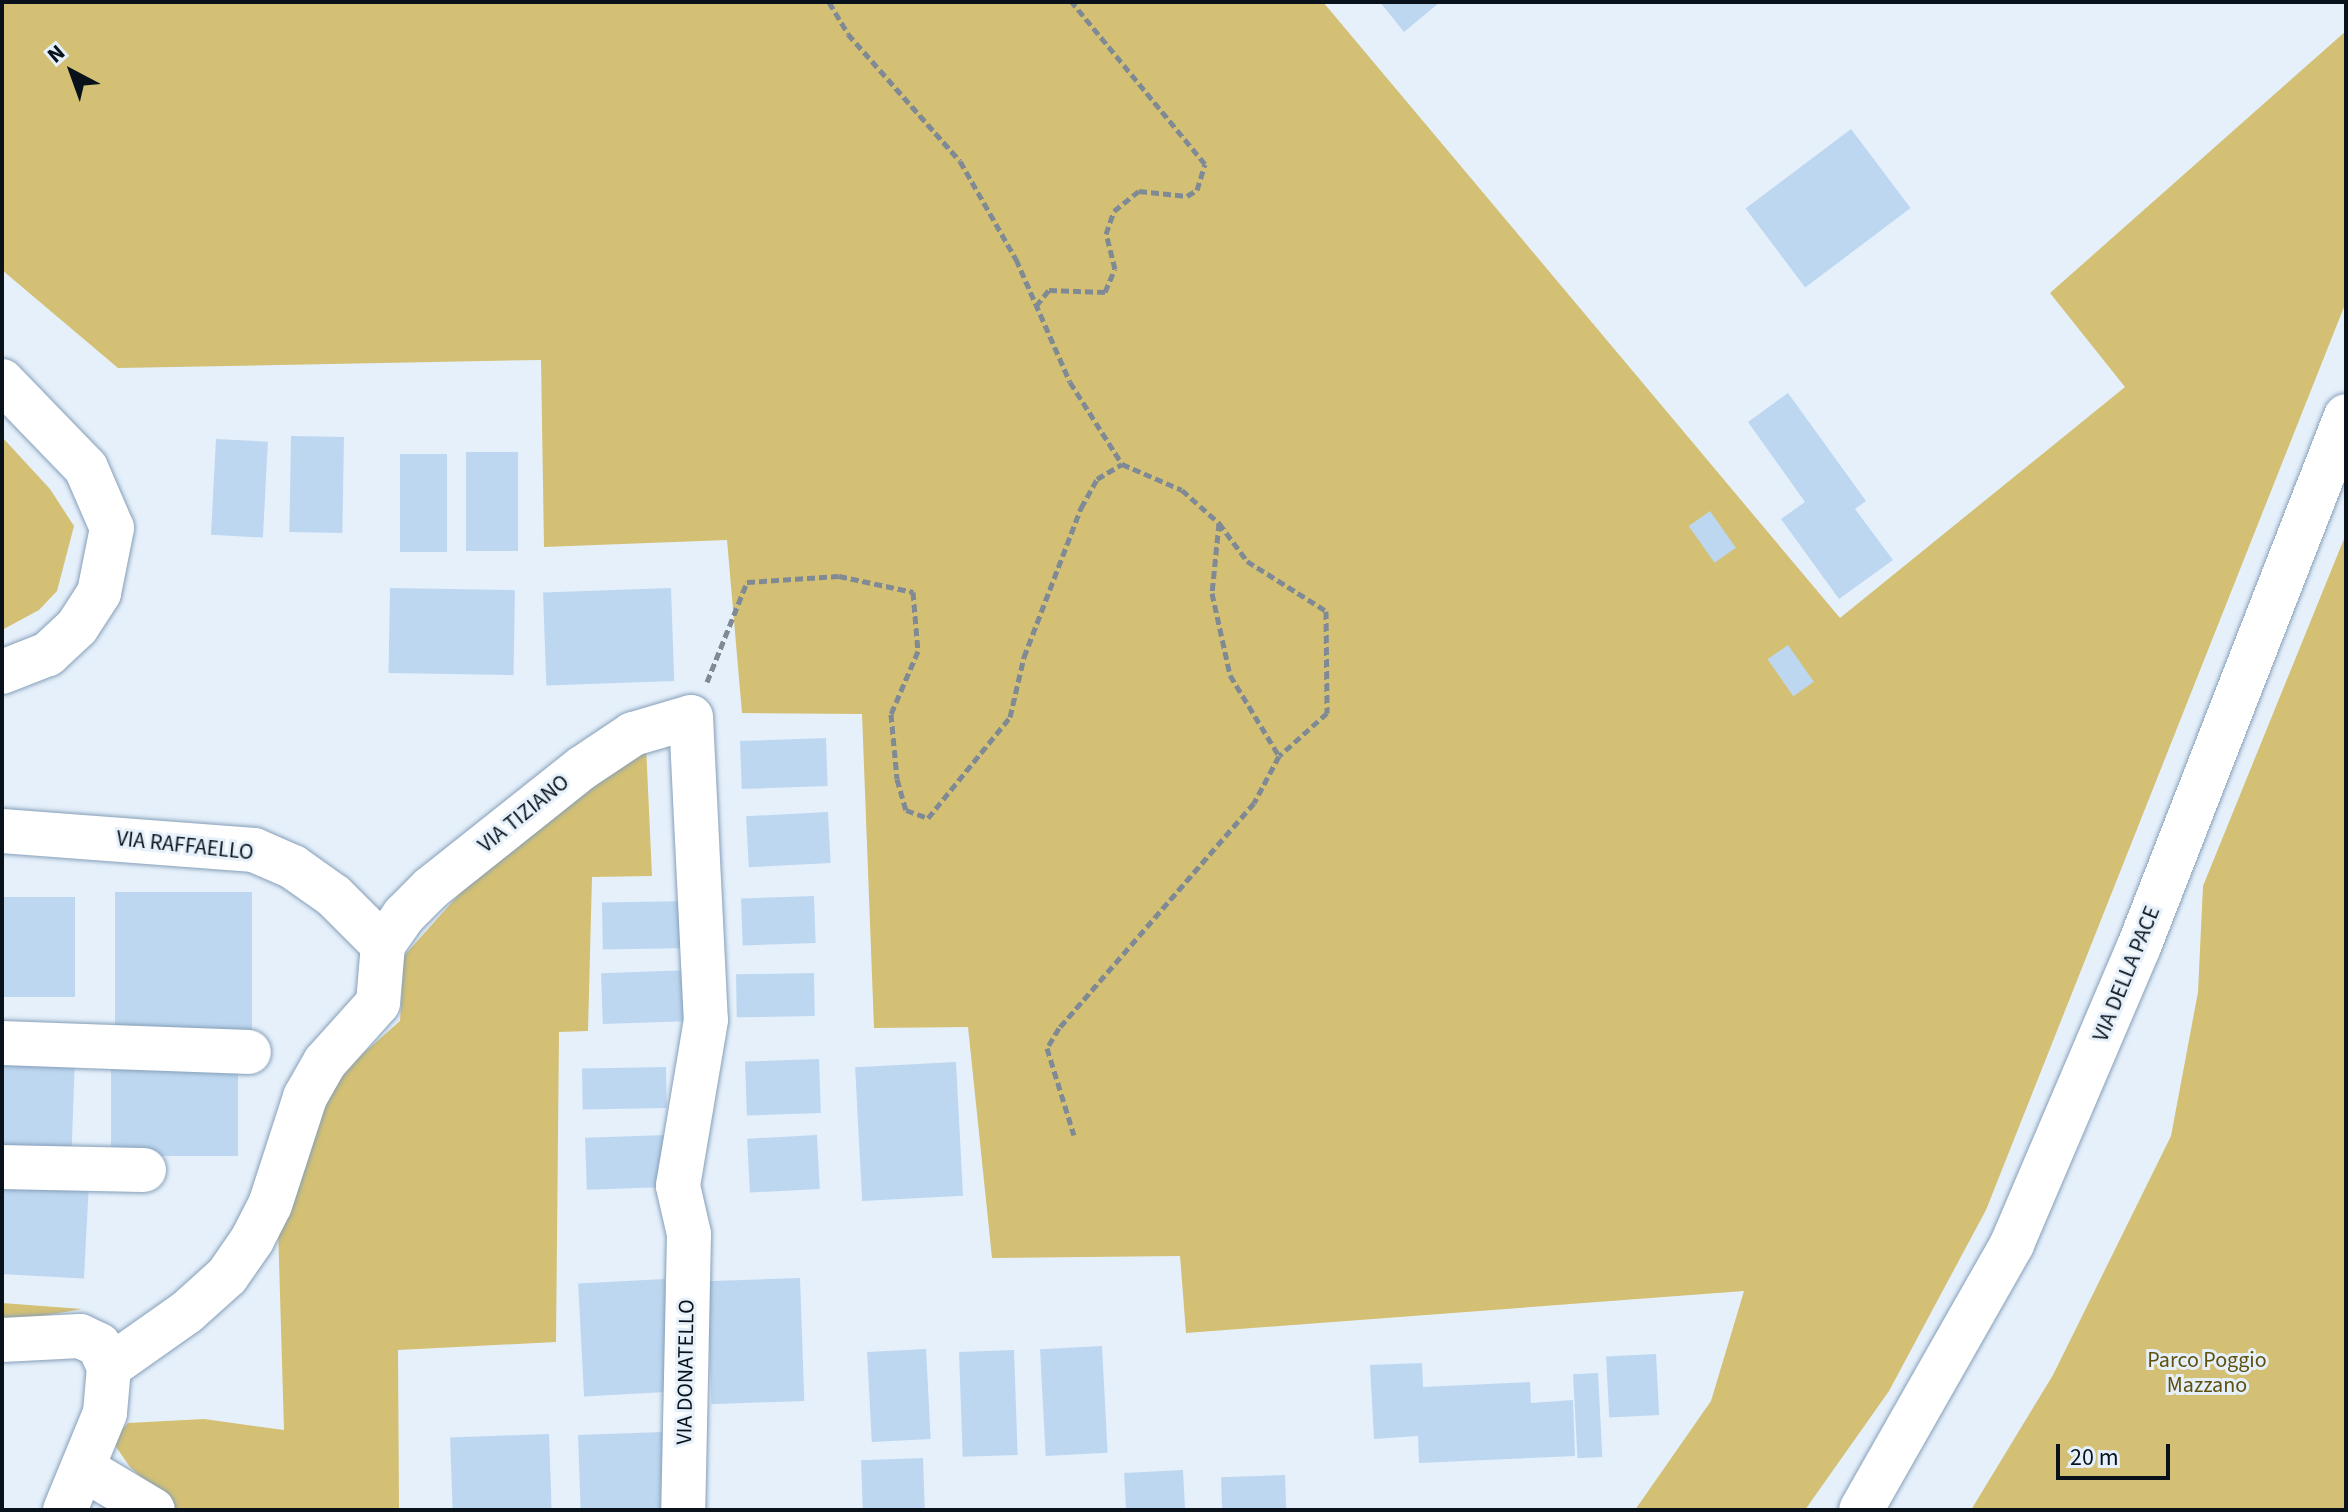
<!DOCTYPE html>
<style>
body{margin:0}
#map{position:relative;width:2348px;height:1512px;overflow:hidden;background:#e5f0fb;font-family:"Source Sans 3",sans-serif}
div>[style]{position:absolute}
.green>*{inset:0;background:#d3c074}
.building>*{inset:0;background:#bdd7f1;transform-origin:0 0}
.path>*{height:5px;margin-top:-2.5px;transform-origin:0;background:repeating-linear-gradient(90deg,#808a94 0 8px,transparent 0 12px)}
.roads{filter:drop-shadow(0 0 2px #869fb8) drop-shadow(0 0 2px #869fb8)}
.minor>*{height:44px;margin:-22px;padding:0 22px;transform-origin:22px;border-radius:22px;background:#fff}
span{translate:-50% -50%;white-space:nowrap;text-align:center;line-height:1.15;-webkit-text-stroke:6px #e5f0fb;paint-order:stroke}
.street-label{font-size:22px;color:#09121b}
.park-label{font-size:22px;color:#5f500e}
.frame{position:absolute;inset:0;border:4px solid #09121b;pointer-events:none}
.north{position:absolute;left:32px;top:32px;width:80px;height:80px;-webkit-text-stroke:6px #e5f0fb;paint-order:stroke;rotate:319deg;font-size:22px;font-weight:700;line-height:32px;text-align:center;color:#09121b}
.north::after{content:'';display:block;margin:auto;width:28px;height:36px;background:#09121b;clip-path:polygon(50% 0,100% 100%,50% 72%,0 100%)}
.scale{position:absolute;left:2056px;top:1444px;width:114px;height:36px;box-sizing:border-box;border:4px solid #09121b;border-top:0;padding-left:10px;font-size:24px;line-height:28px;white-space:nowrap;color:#09121b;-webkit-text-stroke:6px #e5f0fb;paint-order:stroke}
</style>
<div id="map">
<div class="green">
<i style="clip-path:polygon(2px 2px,1323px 2px,1840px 618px,2125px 387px,2050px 293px,2346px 31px,2346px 302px,1986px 1210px,1889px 1391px,1805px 1510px,1635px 1510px,1711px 1401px,1744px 1291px,1186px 1333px,1180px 1256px,992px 1258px,968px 1027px,874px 1028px,862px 714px,742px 713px,727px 540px,544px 547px,541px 360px,118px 368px,2px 270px)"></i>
<i style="clip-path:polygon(2px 437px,50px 489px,74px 526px,57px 591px,39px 610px,2px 630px)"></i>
<i style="clip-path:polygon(2346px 534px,2346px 1510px,1971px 1510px,2053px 1375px,2171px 1136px,2198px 992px,2203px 886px)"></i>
<i style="clip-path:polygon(646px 745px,652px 876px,592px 877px,588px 1031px,559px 1032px,556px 1342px,398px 1350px,399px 1510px,177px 1510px,130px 1467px,112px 1441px,128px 1423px,204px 1419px,284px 1430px,278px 1227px,323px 1089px,400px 1021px,404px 956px,478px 873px)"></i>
<i style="clip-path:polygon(2px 1303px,82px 1309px,2px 1323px)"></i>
</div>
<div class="building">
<i style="clip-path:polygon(1380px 2px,1440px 2px,1404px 32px)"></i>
<i style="left:1851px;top:129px;width:99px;height:132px;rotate:53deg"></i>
<i style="clip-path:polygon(1788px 393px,1866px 501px,1855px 509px,1893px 560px,1839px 599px,1781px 519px,1805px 502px,1748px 422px)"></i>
<i style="left:291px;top:436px;width:53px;height:96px;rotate:1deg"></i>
<i style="left:216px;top:439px;width:52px;height:96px;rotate:3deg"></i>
<i style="left:466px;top:452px;width:52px;height:99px"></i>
<i style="left:400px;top:454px;width:47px;height:98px"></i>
<i style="left:1710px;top:511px;width:45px;height:26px;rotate:55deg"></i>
<i style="left:390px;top:588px;width:125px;height:85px;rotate:1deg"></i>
<i style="left:671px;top:588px;width:93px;height:128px;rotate:88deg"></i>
<i style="left:1788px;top:645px;width:45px;height:25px;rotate:55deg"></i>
<i style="left:826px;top:738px;width:48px;height:86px;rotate:88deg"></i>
<i style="left:828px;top:812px;width:51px;height:82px;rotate:87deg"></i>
<i style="left:115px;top:892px;width:137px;height:146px"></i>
<i style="left:814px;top:896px;width:47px;height:73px;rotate:88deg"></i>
<i style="left:2px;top:897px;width:73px;height:100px"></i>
<i style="left:692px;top:901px;width:47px;height:90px;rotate:89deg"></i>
<i style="left:691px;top:970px;width:51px;height:90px;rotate:88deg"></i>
<i style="left:814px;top:973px;width:43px;height:78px;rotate:89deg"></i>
<i style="left:2px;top:1054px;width:73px;height:100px;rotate:2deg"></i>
<i style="left:111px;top:1059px;width:127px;height:97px"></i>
<i style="left:819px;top:1059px;width:54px;height:74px;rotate:88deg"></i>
<i style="left:956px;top:1062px;width:134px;height:101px;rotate:87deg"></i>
<i style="left:666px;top:1067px;width:41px;height:84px;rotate:89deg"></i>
<i style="left:666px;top:1135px;width:52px;height:81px;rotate:88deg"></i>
<i style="left:817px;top:1135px;width:54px;height:70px;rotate:87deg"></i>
<i style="left:2px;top:1180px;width:87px;height:94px;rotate:3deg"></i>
<i style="left:800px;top:1278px;width:123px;height:93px;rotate:88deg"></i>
<i style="left:665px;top:1279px;width:113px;height:87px;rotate:87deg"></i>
<i style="left:1102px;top:1346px;width:107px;height:62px;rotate:87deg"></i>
<i style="left:926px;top:1349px;width:90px;height:59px;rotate:87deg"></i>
<i style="left:1014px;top:1350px;width:105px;height:55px;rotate:88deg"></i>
<i style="left:1656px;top:1354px;width:61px;height:50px;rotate:87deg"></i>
<i style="clip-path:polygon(1422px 1363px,1423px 1387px,1530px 1382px,1531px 1403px,1573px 1400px,1575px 1456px,1419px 1463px,1418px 1436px,1374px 1439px,1370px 1365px)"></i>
<i style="left:1598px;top:1373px;width:84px;height:25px;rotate:87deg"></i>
<i style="left:664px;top:1432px;width:78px;height:86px;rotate:88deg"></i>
<i style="left:549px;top:1434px;width:76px;height:99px;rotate:88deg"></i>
<i style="left:923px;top:1458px;width:52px;height:62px;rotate:88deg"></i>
<i style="left:1183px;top:1470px;width:40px;height:59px;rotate:87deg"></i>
<i style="left:1285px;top:1475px;width:35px;height:64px;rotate:88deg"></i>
</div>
<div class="path">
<i style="left:829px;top:2px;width:37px;rotate:59deg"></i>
<i style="left:848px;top:34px;width:169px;rotate:48.6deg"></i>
<i style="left:960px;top:161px;width:113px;rotate:60.3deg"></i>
<i style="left:1016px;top:259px;width:134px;rotate:66.3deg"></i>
<i style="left:1070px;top:382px;width:97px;rotate:57.6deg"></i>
<i style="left:1122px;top:464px;width:65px;rotate:23.4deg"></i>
<i style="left:1182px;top:490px;width:50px;rotate:41.7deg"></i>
<i style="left:1219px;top:523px;width:47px;rotate:53.6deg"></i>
<i style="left:1247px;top:561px;width:93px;rotate:32.3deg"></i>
<i style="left:1326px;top:611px;width:102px;rotate:89.4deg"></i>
<i style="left:1327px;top:713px;width:64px;rotate:138.1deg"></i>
<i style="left:1279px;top:756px;width:53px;rotate:118deg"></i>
<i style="left:1254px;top:803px;width:298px;rotate:130.9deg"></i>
<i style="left:1059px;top:1028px;width:23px;rotate:121deg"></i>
<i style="left:1047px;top:1048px;width:91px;rotate:72.8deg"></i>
<i style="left:1036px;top:306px;width:21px;rotate:-51deg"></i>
<i style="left:1049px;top:290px;width:56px;rotate:2deg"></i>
<i style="left:1105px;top:292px;width:25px;rotate:-67deg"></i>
<i style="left:1115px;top:269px;width:36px;rotate:-104deg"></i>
<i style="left:1106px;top:234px;width:24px;rotate:-71deg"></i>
<i style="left:1114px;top:211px;width:32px;rotate:-39deg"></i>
<i style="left:1139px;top:191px;width:48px;rotate:5.9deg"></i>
<i style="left:1187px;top:196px;width:12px;rotate:-31deg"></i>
<i style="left:1197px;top:190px;width:27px;rotate:-73deg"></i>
<i style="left:1205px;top:164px;width:210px;rotate:-129.4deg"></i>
<i style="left:1219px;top:523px;width:70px;rotate:95.7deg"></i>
<i style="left:1212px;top:593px;width:84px;rotate:77.6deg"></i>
<i style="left:1230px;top:675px;width:95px;rotate:58.8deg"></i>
<i style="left:707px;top:682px;width:108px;rotate:-68.2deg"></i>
<i style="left:747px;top:582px;width:92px;rotate:-3.7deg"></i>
<i style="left:839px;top:576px;width:76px;rotate:12.2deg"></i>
<i style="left:913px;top:592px;width:59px;rotate:85.2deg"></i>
<i style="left:918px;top:651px;width:69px;rotate:113.2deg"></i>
<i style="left:891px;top:714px;width:65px;rotate:84.7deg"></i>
<i style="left:897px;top:779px;width:32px;rotate:74deg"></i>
<i style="left:906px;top:810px;width:23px;rotate:20deg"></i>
<i style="left:928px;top:818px;width:130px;rotate:-50.9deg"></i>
<i style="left:1010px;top:717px;width:62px;rotate:-76.9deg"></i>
<i style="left:1024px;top:657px;width:160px;rotate:-69.1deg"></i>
<i style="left:1081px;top:508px;width:33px;rotate:-61deg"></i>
<i style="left:1097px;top:479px;width:29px;rotate:-31deg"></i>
</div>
<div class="roads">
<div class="minor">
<i style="left:2px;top:381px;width:121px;rotate:46deg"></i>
<i style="left:86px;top:468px;width:65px;rotate:66.6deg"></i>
<i style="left:112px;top:528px;width:66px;rotate:101.3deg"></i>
<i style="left:99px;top:593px;width:40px;rotate:122.9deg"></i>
<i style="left:77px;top:627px;width:40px;rotate:137deg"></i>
<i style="left:48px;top:654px;width:49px;rotate:158.6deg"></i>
<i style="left:2px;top:831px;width:253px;rotate:4.3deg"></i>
<i style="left:254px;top:850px;width:43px;rotate:23.6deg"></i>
<i style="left:293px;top:867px;width:50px;rotate:35.3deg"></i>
<i style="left:334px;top:896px;width:69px;rotate:45deg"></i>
<i style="left:2px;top:1043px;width:247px;rotate:2.1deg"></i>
<i style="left:2px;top:1167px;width:142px;rotate:1.2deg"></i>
<i style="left:2px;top:1340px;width:78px;rotate:-2.9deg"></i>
<i style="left:80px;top:1336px;width:21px;rotate:25deg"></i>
<i style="left:99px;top:1345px;width:24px;rotate:66deg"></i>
<i style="left:109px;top:1367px;width:46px;rotate:95deg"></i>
<i style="left:105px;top:1413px;width:105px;rotate:112.4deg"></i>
<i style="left:109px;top:1367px;width:95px;rotate:-35.2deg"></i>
<i style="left:187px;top:1312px;width:54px;rotate:-42deg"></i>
<i style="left:227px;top:1276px;width:44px;rotate:-55.2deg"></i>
<i style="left:252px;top:1240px;width:39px;rotate:-63deg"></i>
<i style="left:270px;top:1205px;width:114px;rotate:-72deg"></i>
<i style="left:305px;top:1097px;width:40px;rotate:-60.3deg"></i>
<i style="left:325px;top:1062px;width:79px;rotate:-48.1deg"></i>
<i style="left:378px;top:1003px;width:58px;rotate:-85.1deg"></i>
<i style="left:383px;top:945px;width:37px;rotate:-55deg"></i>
<i style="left:404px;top:915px;width:38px;rotate:-45deg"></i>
<i style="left:431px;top:888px;width:193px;rotate:-38.5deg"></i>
<i style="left:582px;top:768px;width:61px;rotate:-33.7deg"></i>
<i style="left:633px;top:734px;width:60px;rotate:-16.3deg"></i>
<i style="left:691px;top:717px;width:303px;rotate:87.2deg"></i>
<i style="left:706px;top:1020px;width:168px;rotate:99.6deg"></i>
<i style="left:678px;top:1186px;width:49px;rotate:77.1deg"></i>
<i style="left:689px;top:1234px;width:276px;rotate:91.2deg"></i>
<i style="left:84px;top:1469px;width:80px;rotate:30.7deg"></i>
<i style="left:1861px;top:1510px;width:306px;rotate:-60.4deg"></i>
<i style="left:2012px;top:1244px;width:321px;rotate:-66.9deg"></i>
<i style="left:2138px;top:949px;width:572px;rotate:-68.68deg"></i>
</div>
</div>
<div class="street-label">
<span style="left:524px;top:814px;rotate:-39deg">VIA TIZIANO</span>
<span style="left:185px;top:846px;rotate:6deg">VIA RAFFAELLO</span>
<span style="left:2127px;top:974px;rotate:-68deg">VIA DELLA PACE</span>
<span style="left:686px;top:1372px;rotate:-89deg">VIA DONATELLO</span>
</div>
<div class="park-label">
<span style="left:2207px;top:1373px">Parco Poggio<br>Mazzano</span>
</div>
<div class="frame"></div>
<div class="north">N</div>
<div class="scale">20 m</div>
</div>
